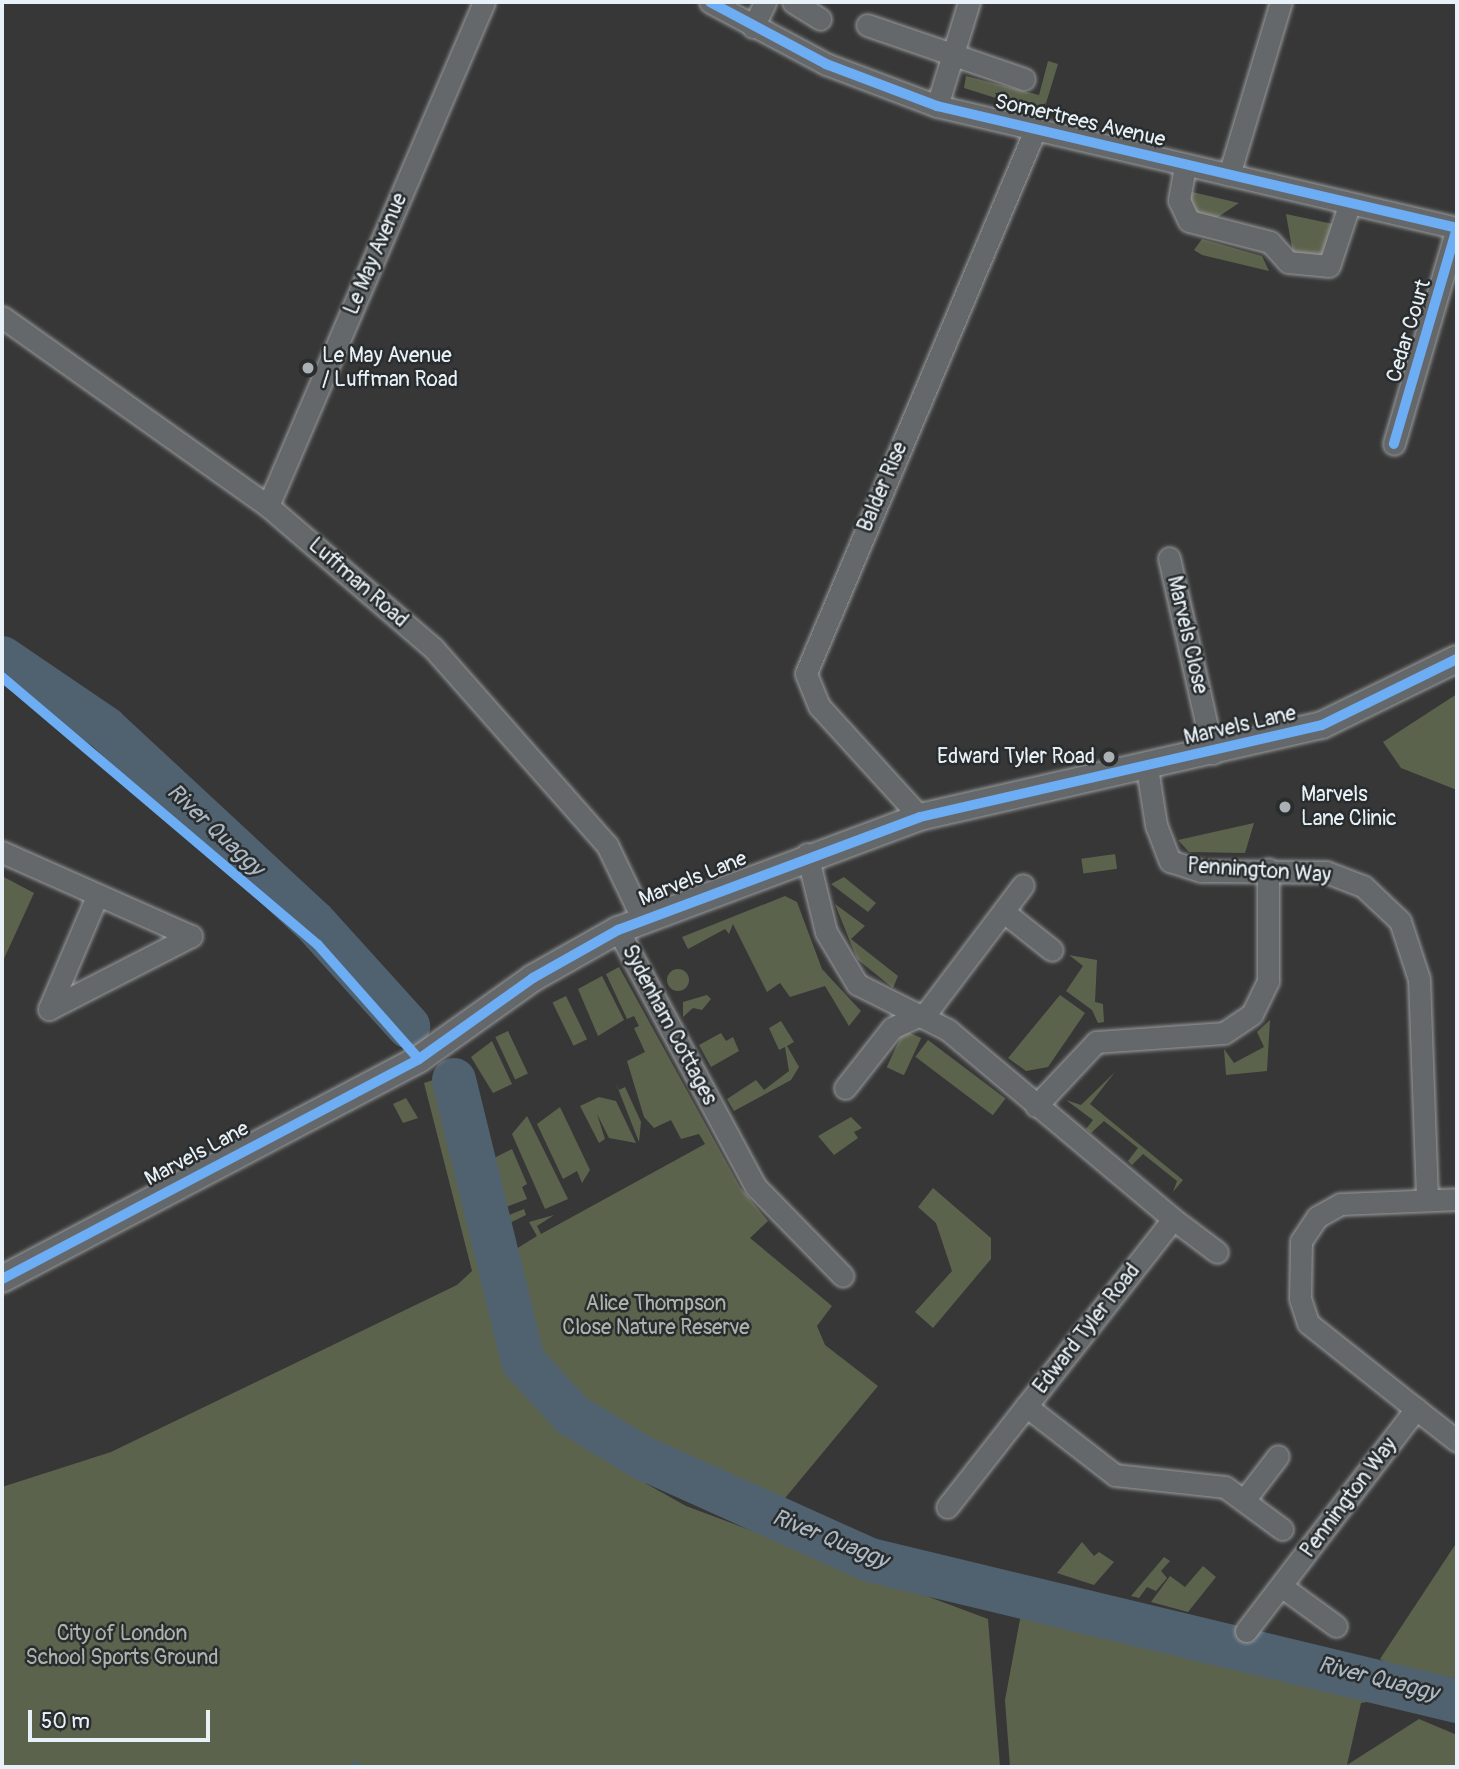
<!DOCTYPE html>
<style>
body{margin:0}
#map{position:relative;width:1459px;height:1769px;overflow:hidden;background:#373737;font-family:Pangolin,sans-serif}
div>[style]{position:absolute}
.green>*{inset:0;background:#5c634d;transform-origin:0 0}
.round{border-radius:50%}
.stream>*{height:7px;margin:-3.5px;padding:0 3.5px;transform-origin:3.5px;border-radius:3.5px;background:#50616f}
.river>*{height:44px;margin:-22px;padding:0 22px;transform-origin:22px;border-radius:22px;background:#50616f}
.roads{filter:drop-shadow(0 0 2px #9b9d9e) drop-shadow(0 0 2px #9b9d9e)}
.minor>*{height:21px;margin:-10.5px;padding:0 10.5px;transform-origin:10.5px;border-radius:10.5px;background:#65686b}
.tertiary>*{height:26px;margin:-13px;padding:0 13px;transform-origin:13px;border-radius:13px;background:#65686b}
.cycleway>*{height:10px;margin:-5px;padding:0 5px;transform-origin:5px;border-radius:5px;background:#6dadf4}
.dots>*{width:19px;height:19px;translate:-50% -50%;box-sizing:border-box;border:4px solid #2a2d2e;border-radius:50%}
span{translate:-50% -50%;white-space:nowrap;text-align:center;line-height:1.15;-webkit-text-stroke:5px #2a2d2e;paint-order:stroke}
.street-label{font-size:21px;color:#e8f1f8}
.poi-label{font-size:21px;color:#e8f1f8}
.left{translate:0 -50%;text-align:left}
.right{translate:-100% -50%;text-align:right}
.park-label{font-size:21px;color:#acb4ad}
.water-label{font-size:23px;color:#acb9c4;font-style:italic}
.frame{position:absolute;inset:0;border:4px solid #e8f1f8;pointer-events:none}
.scale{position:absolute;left:28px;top:1710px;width:182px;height:32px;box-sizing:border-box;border:4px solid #e8f1f8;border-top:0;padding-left:9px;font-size:21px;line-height:24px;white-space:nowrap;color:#e8f1f8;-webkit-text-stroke:5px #2a2d2e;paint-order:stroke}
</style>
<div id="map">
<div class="green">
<i style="clip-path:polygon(1048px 61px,1058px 64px,1043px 113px,964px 88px,966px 76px,1039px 95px)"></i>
<i style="clip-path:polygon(1188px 191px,1239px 203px,1209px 223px,1191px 210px)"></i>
<i style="clip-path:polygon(1286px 214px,1333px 224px,1326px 256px,1293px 254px)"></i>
<i style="clip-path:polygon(1202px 239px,1262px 256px,1269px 271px,1202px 255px,1194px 250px)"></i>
<i style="clip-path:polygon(1457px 694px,1457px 790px,1401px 768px,1383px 742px)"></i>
<i style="clip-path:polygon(1254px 823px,1245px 853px,1189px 852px,1178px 840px)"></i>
<i style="left:1115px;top:854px;width:15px;height:34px;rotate:82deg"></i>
<i style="clip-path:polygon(2px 876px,34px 893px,2px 963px)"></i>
<i style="clip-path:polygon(844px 877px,876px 903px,868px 912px,831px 884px)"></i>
<i style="clip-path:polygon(785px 896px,797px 902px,822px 969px,861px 1011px,849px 1026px,825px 986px,790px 997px,780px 983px,767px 992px,733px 924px,729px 934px,725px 929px,688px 949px,682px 937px)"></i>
<i style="clip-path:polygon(835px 904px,865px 926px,851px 939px,898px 976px,893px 988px,857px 959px)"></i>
<i style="clip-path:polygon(1069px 955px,1097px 960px,1095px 1002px,1103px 1004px,1104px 1022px,1098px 1023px,1092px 1010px,1066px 991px,1083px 966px)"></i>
<i style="clip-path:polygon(619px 967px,740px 1187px,768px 1221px,750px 1238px,832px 1306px,817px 1326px,825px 1345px,878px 1386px,776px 1509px,660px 1461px,575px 1410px,527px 1356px,503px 1257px,537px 1236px,529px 1222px,554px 1215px,537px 1226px,541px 1234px,705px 1144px,699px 1134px,681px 1139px,671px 1120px,654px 1128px,644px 1117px,627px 1061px,645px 1052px,634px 1028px,639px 1026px,634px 1016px,627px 1019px,606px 974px)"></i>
<i class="round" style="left:667px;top:969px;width:22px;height:22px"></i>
<i style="clip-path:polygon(602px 976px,624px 1020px,598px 1036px,578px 989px)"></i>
<i style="clip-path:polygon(707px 995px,711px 999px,702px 1010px,693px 1008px,683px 1017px,683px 1002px)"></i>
<i style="clip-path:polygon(1060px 995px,1085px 1013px,1048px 1067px,1026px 1071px,1008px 1058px)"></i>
<i style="left:566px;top:996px;width:48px;height:15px;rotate:64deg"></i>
<i style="clip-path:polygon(1270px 1020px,1267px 1071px,1226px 1075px,1224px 1049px,1234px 1063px,1264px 1047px,1257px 1032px)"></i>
<i style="clip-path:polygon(781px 1021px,794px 1042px,787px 1046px,799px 1067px,791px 1080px,734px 1111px,727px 1099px,756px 1080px,764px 1090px,789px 1071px,785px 1047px,779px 1050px,769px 1028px)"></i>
<i style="left:904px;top:1030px;width:19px;height:41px;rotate:25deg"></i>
<i style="left:508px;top:1031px;width:47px;height:14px;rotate:65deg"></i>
<i style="clip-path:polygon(721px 1033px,726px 1041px,733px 1037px,739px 1051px,711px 1067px,699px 1045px)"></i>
<i style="left:928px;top:1040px;width:97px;height:21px;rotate:37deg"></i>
<i style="clip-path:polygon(492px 1041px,512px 1084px,493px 1093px,471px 1057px)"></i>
<i style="clip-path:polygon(1115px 1072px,1090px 1104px,1183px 1180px,1173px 1192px,1177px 1181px,1143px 1154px,1132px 1165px,1128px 1161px,1138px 1148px,1104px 1121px,1091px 1133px,1086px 1129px,1093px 1120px,1066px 1100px,1081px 1105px)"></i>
<i style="clip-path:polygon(443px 1077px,517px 1364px,568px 1421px,564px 1429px,648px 1476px,645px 1483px,686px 1506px,988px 1619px,1000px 1767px,2px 1767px,2px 1487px,111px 1452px,457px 1285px,472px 1271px,424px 1083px)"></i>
<i style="clip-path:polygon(615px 1081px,619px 1090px,625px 1087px,641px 1122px,639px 1142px)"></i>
<i style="clip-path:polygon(599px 1097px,616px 1101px,636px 1143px,609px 1138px,597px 1114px,605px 1139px,599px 1143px,580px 1106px)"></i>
<i style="clip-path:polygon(406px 1098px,418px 1118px,403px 1123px,393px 1104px)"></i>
<i style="clip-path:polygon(560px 1107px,590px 1170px,582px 1183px,577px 1171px,563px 1179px,537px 1124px)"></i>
<i style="clip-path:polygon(527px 1116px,568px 1199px,545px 1209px,512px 1134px)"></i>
<i style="clip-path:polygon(851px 1117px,862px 1128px,854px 1132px,858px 1138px,834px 1155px,818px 1136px)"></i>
<i style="clip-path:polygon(512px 1149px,527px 1184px,522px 1187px,527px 1199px,506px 1207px,509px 1215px,524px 1209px,526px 1215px,495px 1230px,480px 1165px)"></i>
<i style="clip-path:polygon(933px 1188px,991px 1238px,991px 1259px,933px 1328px,915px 1312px,952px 1271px,936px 1223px,918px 1207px)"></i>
<i style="clip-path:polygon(1082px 1542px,1094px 1556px,1099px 1552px,1114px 1562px,1094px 1585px,1057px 1573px)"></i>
<i style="clip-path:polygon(1457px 1542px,1457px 1676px,1435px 1691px,1361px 1703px,1347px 1765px,1419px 1719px,1457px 1735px,1457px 1767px,1010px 1767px,1005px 1700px,1023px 1603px,1432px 1691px,1380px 1659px)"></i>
<i style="clip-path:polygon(1164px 1557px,1170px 1561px,1161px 1571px,1167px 1578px,1156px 1591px,1147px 1587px,1139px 1598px,1131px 1596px)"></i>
<i style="clip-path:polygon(1203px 1566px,1216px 1577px,1188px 1612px,1151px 1602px,1170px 1576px,1185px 1587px)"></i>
</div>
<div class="stream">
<i style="left:696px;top:1497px;width:21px;rotate:-17deg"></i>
<i style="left:355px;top:1764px;width:4px;rotate:56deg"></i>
</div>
<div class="river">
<i style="left:2px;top:658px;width:125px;rotate:34.2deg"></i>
<i style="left:105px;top:728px;width:284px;rotate:42.9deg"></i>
<i style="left:313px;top:921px;width:142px;rotate:47.9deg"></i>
<i style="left:454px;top:1080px;width:289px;rotate:76.2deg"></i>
<i style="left:523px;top:1361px;width:73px;rotate:47.8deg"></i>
<i style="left:572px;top:1415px;width:83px;rotate:31.2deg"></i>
<i style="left:643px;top:1458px;width:249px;rotate:24.2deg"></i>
<i style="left:870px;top:1560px;width:604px;rotate:13.51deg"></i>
</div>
<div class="roads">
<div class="minor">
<i style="left:710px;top:2px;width:132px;rotate:28.1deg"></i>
<i style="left:826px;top:64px;width:119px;rotate:20.7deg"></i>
<i style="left:937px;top:106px;width:534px;rotate:13.2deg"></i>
<i style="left:1457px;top:228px;width:225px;rotate:106.3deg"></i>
<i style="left:793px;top:2px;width:32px;rotate:32deg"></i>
<i style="left:867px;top:25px;width:166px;rotate:19deg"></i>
<i style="left:753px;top:27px;width:28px;rotate:-64deg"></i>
<i style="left:937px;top:106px;width:109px;rotate:-72.9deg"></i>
<i style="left:1185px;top:166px;width:35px;rotate:100deg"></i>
<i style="left:1179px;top:200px;width:23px;rotate:65deg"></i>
<i style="left:1189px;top:221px;width:84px;rotate:14.5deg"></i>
<i style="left:1270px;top:242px;width:27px;rotate:48deg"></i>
<i style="left:1288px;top:262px;width:41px;rotate:5.6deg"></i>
<i style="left:1329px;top:266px;width:64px;rotate:-71.8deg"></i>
<i style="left:1229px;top:175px;width:181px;rotate:-73.3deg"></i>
<i style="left:2px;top:317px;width:326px;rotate:35.4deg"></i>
<i style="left:268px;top:506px;width:219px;rotate:40.7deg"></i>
<i style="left:434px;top:649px;width:261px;rotate:48.6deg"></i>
<i style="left:607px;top:845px;width:83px;rotate:64.4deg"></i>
<i style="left:268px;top:506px;width:548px;rotate:-66.8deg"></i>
<i style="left:1169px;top:558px;width:200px;rotate:77.3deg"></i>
<i style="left:1147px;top:768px;width:58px;rotate:81deg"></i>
<i style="left:1156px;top:825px;width:39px;rotate:69deg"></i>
<i style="left:1170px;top:861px;width:33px;rotate:18deg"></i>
<i style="left:1201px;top:871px;width:125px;rotate:0.5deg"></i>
<i style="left:1326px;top:872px;width:40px;rotate:21deg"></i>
<i style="left:1363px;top:886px;width:51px;rotate:43.4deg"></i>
<i style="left:1400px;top:921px;width:61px;rotate:71.9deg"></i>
<i style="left:1419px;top:979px;width:219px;rotate:87.9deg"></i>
<i style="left:920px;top:817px;width:150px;rotate:-132.3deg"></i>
<i style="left:819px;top:706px;width:35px;rotate:-112deg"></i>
<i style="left:806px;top:673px;width:589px;rotate:-67.13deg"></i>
<i style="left:2px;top:852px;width:207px;rotate:24deg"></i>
<i style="left:807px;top:854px;width:80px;rotate:76.3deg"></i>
<i style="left:826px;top:932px;width:61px;rotate:59.2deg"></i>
<i style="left:857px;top:984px;width:102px;rotate:26.8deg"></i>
<i style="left:948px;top:1030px;width:294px;rotate:40deg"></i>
<i style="left:1173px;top:1219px;width:366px;rotate:128.1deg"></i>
<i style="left:97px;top:896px;width:123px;rotate:113deg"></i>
<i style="left:49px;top:1009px;width:160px;rotate:-27.2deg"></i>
<i style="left:1004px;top:912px;width:61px;rotate:38.4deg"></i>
<i style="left:618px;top:930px;width:292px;rotate:61.8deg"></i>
<i style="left:756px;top:1187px;width:124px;rotate:45.7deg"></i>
<i style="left:845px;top:1088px;width:76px;rotate:-51.9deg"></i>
<i style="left:892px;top:1028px;width:38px;rotate:-25deg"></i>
<i style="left:927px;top:1012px;width:159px;rotate:-52.9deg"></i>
<i style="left:1036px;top:1106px;width:88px;rotate:-46.8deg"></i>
<i style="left:1096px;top:1042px;width:128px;rotate:-4deg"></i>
<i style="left:1224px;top:1033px;width:34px;rotate:-34deg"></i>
<i style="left:1252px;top:1014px;width:37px;rotate:-64deg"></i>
<i style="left:1268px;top:981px;width:112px;rotate:-90deg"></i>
<i style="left:1173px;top:1219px;width:55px;rotate:36.9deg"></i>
<i style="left:1026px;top:1406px;width:113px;rotate:37.8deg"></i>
<i style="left:1115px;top:1475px;width:111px;rotate:6.2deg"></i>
<i style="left:1225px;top:1487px;width:71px;rotate:36.4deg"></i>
<i style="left:1416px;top:1409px;width:52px;rotate:38deg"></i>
<i style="left:1245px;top:1499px;width:54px;rotate:-52.5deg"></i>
<i style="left:1281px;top:1586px;width:68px;rotate:36deg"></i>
<i style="left:1246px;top:1631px;width:280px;rotate:-52.6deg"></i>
<i style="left:1416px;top:1409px;width:138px;rotate:-141.5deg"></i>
<i style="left:1308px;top:1323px;width:25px;rotate:-108deg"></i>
<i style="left:1300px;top:1299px;width:58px;rotate:-89deg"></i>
<i style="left:1301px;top:1241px;width:29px;rotate:-56deg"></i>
<i style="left:1317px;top:1217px;width:26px;rotate:-29deg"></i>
<i style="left:1340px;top:1204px;width:117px;rotate:-2.4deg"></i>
</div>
<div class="tertiary">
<i style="left:2px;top:1279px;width:471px;rotate:-27.8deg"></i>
<i style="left:419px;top:1059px;width:140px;rotate:-35.4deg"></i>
<i style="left:533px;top:978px;width:98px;rotate:-29.5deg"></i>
<i style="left:618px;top:930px;width:322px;rotate:-20.5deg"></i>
<i style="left:920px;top:817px;width:412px;rotate:-12.9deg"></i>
<i style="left:1322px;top:725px;width:150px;rotate:-26.1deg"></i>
</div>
</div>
<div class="cycleway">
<i style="left:710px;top:2px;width:132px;rotate:28.1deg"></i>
<i style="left:826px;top:64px;width:119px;rotate:20.7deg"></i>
<i style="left:937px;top:106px;width:534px;rotate:13.2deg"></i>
<i style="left:1457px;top:228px;width:225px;rotate:106.3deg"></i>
<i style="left:2px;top:677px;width:414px;rotate:40.3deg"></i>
<i style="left:318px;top:945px;width:152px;rotate:48.5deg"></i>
<i style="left:2px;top:1279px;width:471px;rotate:-27.8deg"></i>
<i style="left:419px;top:1059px;width:140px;rotate:-35.4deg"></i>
<i style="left:533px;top:978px;width:98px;rotate:-29.5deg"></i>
<i style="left:618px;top:930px;width:322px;rotate:-20.5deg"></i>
<i style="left:920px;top:817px;width:412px;rotate:-12.9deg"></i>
<i style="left:1322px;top:725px;width:150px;rotate:-26.1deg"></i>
</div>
<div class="dots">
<i style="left:308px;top:368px;background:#aab0b4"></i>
<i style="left:1109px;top:757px;background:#aab0b4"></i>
<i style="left:1285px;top:807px;background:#aab0b4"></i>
</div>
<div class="street-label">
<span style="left:1080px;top:121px;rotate:13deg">Somertrees Avenue</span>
<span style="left:376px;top:254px;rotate:-67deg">Le May Avenue</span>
<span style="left:1409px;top:331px;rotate:-73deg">Cedar Court</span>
<span style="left:883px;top:487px;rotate:-67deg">Balder Rise</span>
<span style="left:358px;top:583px;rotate:41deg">Luffman Road</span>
<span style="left:1187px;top:635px;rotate:77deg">Marvels Close</span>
<span style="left:1240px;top:726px;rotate:-13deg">Marvels Lane</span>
<span style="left:1259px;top:871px;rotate:4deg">Pennington Way</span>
<span style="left:693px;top:879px;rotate:-22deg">Marvels Lane</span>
<span style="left:669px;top:1025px;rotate:62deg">Sydenham Cottages</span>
<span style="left:197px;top:1154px;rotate:-28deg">Marvels Lane</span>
<span style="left:1087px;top:1329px;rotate:-52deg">Edward Tyler Road</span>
<span style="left:1349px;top:1498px;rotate:-53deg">Pennington Way</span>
</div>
<div class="poi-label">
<span class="left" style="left:322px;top:368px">Le May Avenue<br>/ Luffman Road</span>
<span class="right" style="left:1095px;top:757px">Edward Tyler Road</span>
<span class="left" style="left:1301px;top:807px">Marvels<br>Lane Clinic</span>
</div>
<div class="park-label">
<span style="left:656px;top:1316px">Alice Thompson<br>Close Nature Reserve</span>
<span style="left:122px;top:1646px">City of London<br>School Sports Ground</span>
</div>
<div class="water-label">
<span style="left:215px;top:830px;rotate:43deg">River Quaggy</span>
<span style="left:830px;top:1539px;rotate:22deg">River Quaggy</span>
<span style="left:1378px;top:1679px;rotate:14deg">River Quaggy</span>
</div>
<div class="frame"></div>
<div class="scale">50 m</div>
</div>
